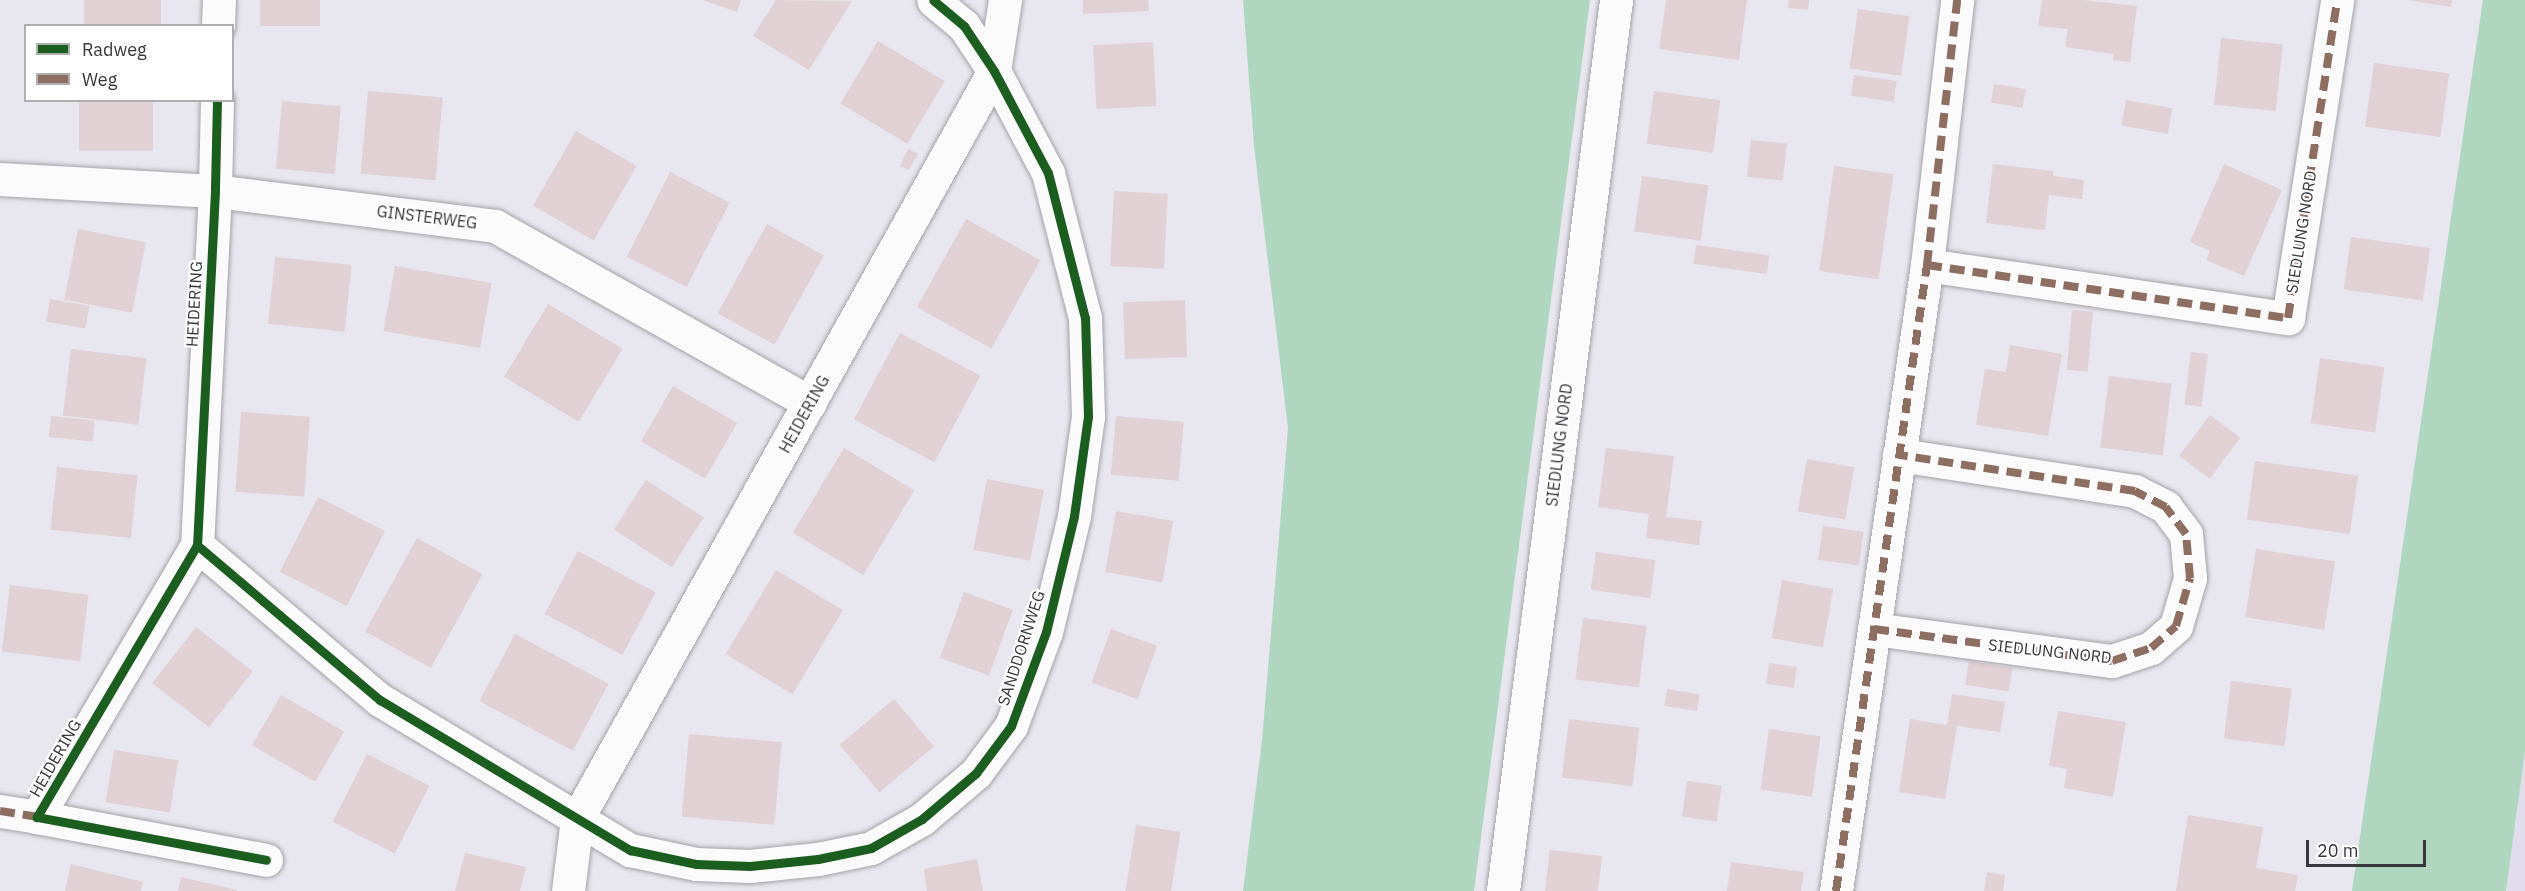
<!DOCTYPE html>
<style>
body{margin:0}
#map{position:relative;width:2525px;height:891px;overflow:hidden;background:#e8e6ee;font-family:"IBM Plex Sans",sans-serif}
div>[style]{position:absolute}
.built>*{inset:0;background:#e1dded}
.forest>*{inset:0;background:#b0d6bf}
.building>*{inset:0;background:#dfd1d4;transform-origin:0 0}
.roads{filter:drop-shadow(0 0 2px #a5a3a9) drop-shadow(0 0 2px #a5a3a9)}
.minor>*{height:33px;margin:-16.5px;padding:0 16.5px;transform-origin:16.5px;border-radius:16.5px;background:#fcfbfc}
.quiet>*{height:8px;margin-top:-4px;transform-origin:0;background:repeating-linear-gradient(90deg,#8d6e63 0 15px,transparent 0 23px)}
.cycleway>*{height:9px;margin:-4.5px;padding:0 4.5px;transform-origin:4.5px;border-radius:4.5px;background:#1b5e20}
span{translate:-50% -50%;white-space:nowrap;text-align:center;line-height:1.15;-webkit-text-stroke:4.5px #fff;paint-order:stroke}
.street-label{font-size:16px;color:#38373c}
.legend{position:absolute;left:24px;top:24px;width:210px;height:78px;box-sizing:border-box;background:#fff;border:2px solid #afafb1;margin:0;padding:8px 10px;list-style:none;font-size:18px;color:#38373c}
.legend li{display:flex;align-items:center;gap:12px;height:30px}
.legend b{width:30px;border:2px solid #afafb1}
.scale{position:absolute;left:2306px;top:840px;width:120px;height:27px;box-sizing:border-box;border:3px solid #38373c;border-top:0;padding-left:8px;font-size:18px;line-height:21px;white-space:nowrap;color:#38373c;-webkit-text-stroke:4px #fff;paint-order:stroke}
</style>
<div id="map">
<div class="built">
<i style="clip-path:polygon(2525px 751px,2525px 891px,2506px 891px)"></i>
</div>
<div class="forest">
<i style="clip-path:polygon(1243px 0,1590px 0,1474px 891px,1243px 891px,1262px 741px,1288px 428px,1254px 146px)"></i>
<i style="clip-path:polygon(2483px 0,2525px 0,2525px 751px,2506px 891px,2352px 891px)"></i>
</div>
<div class="building">
<i style="left:84px;top:0;width:77px;height:26px"></i>
<i style="left:260px;top:0;width:60px;height:26px"></i>
<i style="clip-path:polygon(703px 0,741px 0,737px 12px)"></i>
<i style="clip-path:polygon(776px 0,852px 1px,809px 70px,753px 36px)"></i>
<i style="clip-path:polygon(1083px 0,1148px 0,1149px 11px,1083px 14px)"></i>
<i style="clip-path:polygon(1666px 0,1747px 0,1739px 60px,1659px 49px)"></i>
<i style="clip-path:polygon(1789px 0,1809px 0,1808px 10px,1788px 8px)"></i>
<i style="clip-path:polygon(2042px 0,2083px 0,2137px 6px,2130px 62px,2113px 60px,2114px 54px,2065px 47px,2068px 29px,2038px 26px)"></i>
<i style="clip-path:polygon(2408px 0,2452px 0,2451px 7px)"></i>
<i style="left:1858px;top:9px;width:52px;height:60px;rotate:8deg"></i>
<i style="left:2221px;top:38px;width:62px;height:67px;rotate:6deg"></i>
<i style="left:878px;top:41px;width:78px;height:73px;rotate:31deg"></i>
<i style="left:1153px;top:42px;width:64px;height:60px;rotate:87deg"></i>
<i style="left:2374px;top:63px;width:76px;height:64px;rotate:8deg"></i>
<i style="left:1854px;top:75px;width:43px;height:21px;rotate:8deg"></i>
<i style="left:1994px;top:84px;width:32px;height:19px;rotate:9deg"></i>
<i style="left:368px;top:91px;width:75px;height:83px;rotate:5deg"></i>
<i style="left:1654px;top:91px;width:67px;height:53px;rotate:8deg"></i>
<i style="left:79px;top:100px;width:74px;height:51px"></i>
<i style="left:2126px;top:100px;width:47px;height:26px;rotate:10deg"></i>
<i style="left:282px;top:101px;width:59px;height:68px;rotate:5deg"></i>
<i style="left:576px;top:131px;width:70px;height:86px;rotate:30deg"></i>
<i style="left:1751px;top:140px;width:36px;height:37px;rotate:6deg"></i>
<i style="clip-path:polygon(908px 149px,918px 154px,909px 170px,900px 166px)"></i>
<i style="clip-path:polygon(1993px 164px,2053px 171px,2053px 176px,2084px 180px,2082px 199px,2049px 195px,2045px 230px,1986px 223px)"></i>
<i style="clip-path:polygon(2224px 164px,2282px 190px,2244px 276px,2206px 260px,2210px 251px,2190px 242px)"></i>
<i style="left:1834px;top:166px;width:60px;height:106px;rotate:8deg"></i>
<i style="left:670px;top:172px;width:67px;height:95px;rotate:27deg"></i>
<i style="left:1642px;top:176px;width:67px;height:56px;rotate:8deg"></i>
<i style="left:1114px;top:191px;width:54px;height:75px;rotate:3deg"></i>
<i style="left:966px;top:219px;width:85px;height:101px;rotate:29deg"></i>
<i style="left:767px;top:224px;width:65px;height:102px;rotate:29deg"></i>
<i style="left:78px;top:229px;width:69px;height:72px;rotate:11deg"></i>
<i style="left:2351px;top:237px;width:80px;height:53px;rotate:8deg"></i>
<i style="left:1696px;top:245px;width:74px;height:19px;rotate:8deg"></i>
<i style="left:275px;top:257px;width:77px;height:67px;rotate:6deg"></i>
<i style="left:395px;top:266px;width:98px;height:66px;rotate:10deg"></i>
<i style="left:50px;top:299px;width:40px;height:23px;rotate:10deg"></i>
<i style="left:1185px;top:300px;width:57px;height:62px;rotate:88deg"></i>
<i style="left:548px;top:304px;width:87px;height:85px;rotate:31deg"></i>
<i style="left:2072px;top:310px;width:21px;height:60px;rotate:5deg"></i>
<i style="left:900px;top:333px;width:91px;height:98px;rotate:28deg"></i>
<i style="clip-path:polygon(2010px 345px,2062px 354px,2048px 436px,1976px 425px,1985px 369px,2006px 372px)"></i>
<i style="left:71px;top:349px;width:76px;height:67px;rotate:7deg"></i>
<i style="left:2191px;top:352px;width:17px;height:53px;rotate:7deg"></i>
<i style="left:2320px;top:358px;width:65px;height:66px;rotate:8deg"></i>
<i style="left:2109px;top:376px;width:63px;height:72px;rotate:7deg"></i>
<i style="left:673px;top:386px;width:74px;height:64px;rotate:30deg"></i>
<i style="left:241px;top:412px;width:69px;height:80px;rotate:4deg"></i>
<i style="left:2210px;top:415px;width:38px;height:51px;rotate:37deg"></i>
<i style="left:51px;top:416px;width:44px;height:21px;rotate:6deg"></i>
<i style="left:1116px;top:416px;width:68px;height:59px;rotate:5deg"></i>
<i style="left:844px;top:448px;width:82px;height:99px;rotate:31deg"></i>
<i style="clip-path:polygon(1606px 448px,1674px 456px,1666px 517px,1702px 521px,1699px 545px,1646px 538px,1649px 514px,1598px 507px)"></i>
<i style="left:1807px;top:459px;width:48px;height:53px;rotate:10deg"></i>
<i style="left:2255px;top:461px;width:104px;height:59px;rotate:8deg"></i>
<i style="left:57px;top:467px;width:81px;height:63px;rotate:6deg"></i>
<i style="left:987px;top:479px;width:58px;height:72px;rotate:11deg"></i>
<i style="left:646px;top:480px;width:69px;height:59px;rotate:33deg"></i>
<i style="left:318px;top:497px;width:75px;height:84px;rotate:27deg"></i>
<i style="left:1116px;top:511px;width:58px;height:62px;rotate:10deg"></i>
<i style="left:1823px;top:526px;width:41px;height:34px;rotate:8deg"></i>
<i style="left:417px;top:538px;width:75px;height:107px;rotate:29deg"></i>
<i style="left:2256px;top:549px;width:80px;height:69px;rotate:9deg"></i>
<i style="left:578px;top:551px;width:88px;height:71px;rotate:28deg"></i>
<i style="left:1596px;top:552px;width:60px;height:38px;rotate:8deg"></i>
<i style="left:776px;top:570px;width:78px;height:98px;rotate:31deg"></i>
<i style="left:1782px;top:580px;width:52px;height:59px;rotate:10deg"></i>
<i style="left:10px;top:585px;width:79px;height:67px;rotate:7deg"></i>
<i style="left:964px;top:592px;width:52px;height:70px;rotate:20deg"></i>
<i style="left:1583px;top:618px;width:64px;height:62px;rotate:7deg"></i>
<i style="left:196px;top:627px;width:72px;height:71px;rotate:38deg"></i>
<i style="left:1111px;top:629px;width:49px;height:57px;rotate:20deg"></i>
<i style="left:515px;top:634px;width:106px;height:76px;rotate:28deg"></i>
<i style="left:1969px;top:661px;width:44px;height:24px;rotate:9deg"></i>
<i style="left:1769px;top:663px;width:28px;height:21px;rotate:8deg"></i>
<i style="left:2231px;top:681px;width:61px;height:58px;rotate:7deg"></i>
<i style="left:1667px;top:689px;width:33px;height:17px;rotate:9deg"></i>
<i style="clip-path:polygon(1952px 694px,2005px 702px,2000px 732px,1957px 726px,1945px 799px,1899px 792px,1910px 719px,1947px 725px)"></i>
<i style="left:281px;top:695px;width:73px;height:58px;rotate:30deg"></i>
<i style="left:894px;top:699px;width:62px;height:71px;rotate:50deg"></i>
<i style="clip-path:polygon(2058px 711px,2126px 722px,2113px 797px,2064px 788px,2067px 769px,2049px 766px)"></i>
<i style="left:1569px;top:719px;width:71px;height:59px;rotate:7deg"></i>
<i style="left:1769px;top:729px;width:52px;height:61px;rotate:8deg"></i>
<i style="left:689px;top:734px;width:93px;height:83px;rotate:5deg"></i>
<i style="left:114px;top:750px;width:65px;height:53px;rotate:9deg"></i>
<i style="left:367px;top:754px;width:70px;height:76px;rotate:27deg"></i>
<i style="left:1687px;top:781px;width:35px;height:36px;rotate:8deg"></i>
<i style="clip-path:polygon(2188px 815px,2263px 827px,2256px 868px,2298px 875px,2295px 891px,2176px 891px)"></i>
<i style="left:1136px;top:825px;width:45px;height:67px;rotate:9deg"></i>
<i style="clip-path:polygon(1550px 850px,1602px 856px,1598px 891px,1545px 891px)"></i>
<i style="clip-path:polygon(465px 853px,526px 867px,520px 891px,455px 891px)"></i>
<i style="clip-path:polygon(977px 859px,983px 891px,927px 891px,924px 869px)"></i>
<i style="clip-path:polygon(1731px 862px,1804px 872px,1801px 891px,1727px 891px)"></i>
<i style="clip-path:polygon(71px 864px,143px 882px,141px 891px,65px 891px)"></i>
<i style="clip-path:polygon(1987px 872px,2005px 875px,2003px 891px,1984px 891px)"></i>
<i style="clip-path:polygon(181px 877px,237px 890px,236px 891px,178px 891px)"></i>
</div>
<div class="roads">
<div class="minor">
<i style="left:218px;top:26px;width:26px;rotate:-88deg"></i>
<i style="left:217px;top:100px;width:91px;rotate:91.3deg"></i>
<i style="left:215px;top:191px;width:354px;rotate:92.9deg"></i>
<i style="left:197px;top:545px;width:316px;rotate:120.5deg"></i>
<i style="left:37px;top:817px;width:233px;rotate:10.6deg"></i>
<i style="left:0;top:179px;width:215px;rotate:3.2deg"></i>
<i style="left:215px;top:191px;width:282px;rotate:7.1deg"></i>
<i style="left:495px;top:226px;width:361px;rotate:29.3deg"></i>
<i style="left:1927px;top:265px;width:365px;rotate:8.4deg"></i>
<i style="left:2288px;top:318px;width:322px;rotate:-81.2deg"></i>
<i style="left:197px;top:545px;width:240px;rotate:40.3deg"></i>
<i style="left:380px;top:700px;width:292px;rotate:31deg"></i>
<i style="left:630px;top:850px;width:67px;rotate:12deg"></i>
<i style="left:696px;top:864px;width:54px;rotate:2.1deg"></i>
<i style="left:750px;top:866px;width:68px;rotate:-5.9deg"></i>
<i style="left:818px;top:859px;width:54px;rotate:-11.7deg"></i>
<i style="left:871px;top:848px;width:59px;rotate:-29.6deg"></i>
<i style="left:922px;top:819px;width:71px;rotate:-40.4deg"></i>
<i style="left:976px;top:773px;width:59px;rotate:-53.3deg"></i>
<i style="left:1011px;top:726px;width:100px;rotate:-69.6deg"></i>
<i style="left:1046px;top:632px;width:119px;rotate:-76.4deg"></i>
<i style="left:1074px;top:516px;width:100px;rotate:-82deg"></i>
<i style="left:1088px;top:417px;width:99px;rotate:-91.7deg"></i>
<i style="left:1085px;top:318px;width:150px;rotate:-104.3deg"></i>
<i style="left:1048px;top:173px;width:115px;rotate:-117.9deg"></i>
<i style="left:994px;top:71px;width:54px;rotate:-123.7deg"></i>
<i style="left:964px;top:26px;width:40px;rotate:-140deg"></i>
<i style="left:1874px;top:629px;width:240px;rotate:7.7deg"></i>
<i style="left:2112px;top:661px;width:41px;rotate:-18.4deg"></i>
<i style="left:2151px;top:648px;width:33px;rotate:-41deg"></i>
<i style="left:2176px;top:626px;width:50px;rotate:-73.7deg"></i>
<i style="left:2190px;top:578px;width:44px;rotate:-95.2deg"></i>
<i style="left:2186px;top:534px;width:34px;rotate:-127deg"></i>
<i style="left:2166px;top:507px;width:35px;rotate:-153deg"></i>
<i style="left:2135px;top:491px;width:239px;rotate:-171.3deg"></i>
<i style="left:0;top:811px;width:37px;rotate:9deg"></i>
<i style="left:568px;top:891px;width:73px;rotate:-82.9deg"></i>
<i style="left:577px;top:819px;width:856px;rotate:-60.86deg"></i>
<i style="left:994px;top:71px;width:72px;rotate:-81.2deg"></i>
<i style="left:1503px;top:891px;width:898px;rotate:-82.77deg"></i>
<i style="left:1836px;top:891px;width:633px;rotate:-81.73deg"></i>
<i style="left:1927px;top:265px;width:267px;rotate:-83.5deg"></i>
</div>
</div>
<div class="quiet">
<i style="left:1927px;top:265px;width:365px;rotate:8.4deg"></i>
<i style="left:2288px;top:318px;width:322px;rotate:-81.2deg"></i>
<i style="left:1874px;top:629px;width:240px;rotate:7.7deg"></i>
<i style="left:2112px;top:661px;width:41px;rotate:-18.4deg"></i>
<i style="left:2151px;top:648px;width:33px;rotate:-41deg"></i>
<i style="left:2176px;top:626px;width:50px;rotate:-73.7deg"></i>
<i style="left:2190px;top:578px;width:44px;rotate:-95.2deg"></i>
<i style="left:2186px;top:534px;width:34px;rotate:-127deg"></i>
<i style="left:2166px;top:507px;width:35px;rotate:-153deg"></i>
<i style="left:2135px;top:491px;width:239px;rotate:-171.3deg"></i>
<i style="left:0;top:811px;width:37px;rotate:9deg"></i>
<i style="left:1836px;top:891px;width:633px;rotate:-81.73deg"></i>
<i style="left:1927px;top:265px;width:267px;rotate:-83.5deg"></i>
</div>
<div class="cycleway">
<i style="left:217px;top:100px;width:91px;rotate:91.3deg"></i>
<i style="left:215px;top:191px;width:354px;rotate:92.9deg"></i>
<i style="left:197px;top:545px;width:316px;rotate:120.5deg"></i>
<i style="left:37px;top:817px;width:233px;rotate:10.6deg"></i>
<i style="left:197px;top:545px;width:240px;rotate:40.3deg"></i>
<i style="left:380px;top:700px;width:292px;rotate:31deg"></i>
<i style="left:630px;top:850px;width:67px;rotate:12deg"></i>
<i style="left:696px;top:864px;width:54px;rotate:2.1deg"></i>
<i style="left:750px;top:866px;width:68px;rotate:-5.9deg"></i>
<i style="left:818px;top:859px;width:54px;rotate:-11.7deg"></i>
<i style="left:871px;top:848px;width:59px;rotate:-29.6deg"></i>
<i style="left:922px;top:819px;width:71px;rotate:-40.4deg"></i>
<i style="left:976px;top:773px;width:59px;rotate:-53.3deg"></i>
<i style="left:1011px;top:726px;width:100px;rotate:-69.6deg"></i>
<i style="left:1046px;top:632px;width:119px;rotate:-76.4deg"></i>
<i style="left:1074px;top:516px;width:100px;rotate:-82deg"></i>
<i style="left:1088px;top:417px;width:99px;rotate:-91.7deg"></i>
<i style="left:1085px;top:318px;width:150px;rotate:-104.3deg"></i>
<i style="left:1048px;top:173px;width:115px;rotate:-117.9deg"></i>
<i style="left:994px;top:71px;width:54px;rotate:-123.7deg"></i>
<i style="left:964px;top:26px;width:40px;rotate:-140deg"></i>
</div>
<div class="street-label">
<span style="left:427px;top:217px;rotate:7deg">GINSTERWEG</span>
<span style="left:2301px;top:232px;rotate:-81deg">SIEDLUNG NORD</span>
<span style="left:194px;top:304px;rotate:-87deg">HEIDERING</span>
<span style="left:804px;top:414px;rotate:-61deg">HEIDERING</span>
<span style="left:1559px;top:445px;rotate:-83deg">SIEDLUNG NORD</span>
<span style="left:1021px;top:648px;rotate:-72deg">SANDDORNWEG</span>
<span style="left:2050px;top:651px;rotate:6deg">SIEDLUNG NORD</span>
<span style="left:55px;top:758px;rotate:-60deg">HEIDERING</span>
</div>
<ul class="legend">
<li><b style="height:8px;background:#1b5e20"></b>Radweg</li>
<li><b style="height:8px;background:#8d6e63"></b>Weg</li>
</ul>
<div class="scale">20 m</div>
</div>
